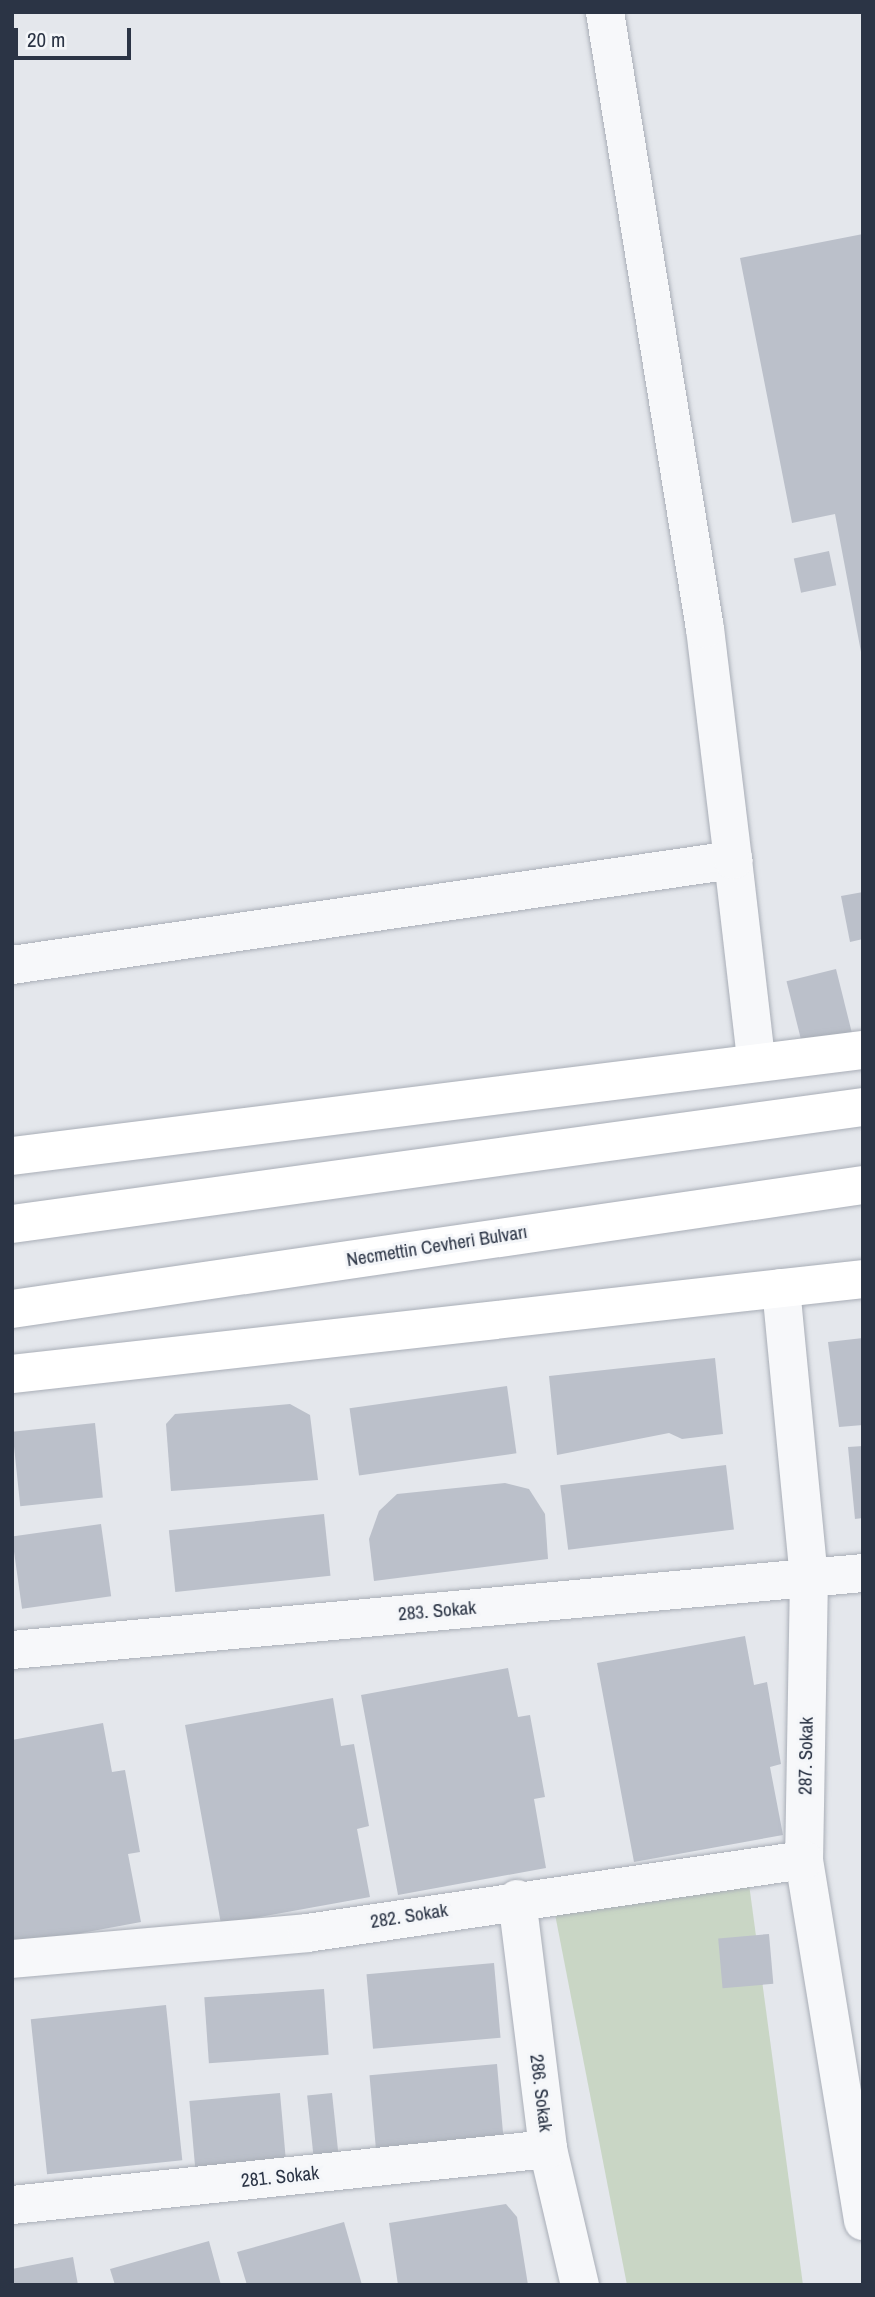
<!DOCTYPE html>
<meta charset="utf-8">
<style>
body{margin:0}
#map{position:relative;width:875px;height:2297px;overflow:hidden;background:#e4e7ec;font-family:"Archivo Narrow",sans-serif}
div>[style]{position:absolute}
.green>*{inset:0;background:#c9d6c5}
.building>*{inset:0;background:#bbc0ca;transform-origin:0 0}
.roads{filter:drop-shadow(0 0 2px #a9aeb7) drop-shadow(0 0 2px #a9aeb7)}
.minor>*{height:38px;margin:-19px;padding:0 19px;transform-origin:19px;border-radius:19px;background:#f7f8fa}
.major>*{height:38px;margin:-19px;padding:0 19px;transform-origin:19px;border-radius:19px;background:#fff}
span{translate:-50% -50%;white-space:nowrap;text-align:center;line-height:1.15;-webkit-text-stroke:6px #f4f6f9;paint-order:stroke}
.street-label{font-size:19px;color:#2b3445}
.frame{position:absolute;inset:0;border:14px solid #2b3445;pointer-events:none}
.scale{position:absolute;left:14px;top:28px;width:117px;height:32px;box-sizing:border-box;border:4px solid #2b3445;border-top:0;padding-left:9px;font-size:21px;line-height:24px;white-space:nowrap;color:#2b3445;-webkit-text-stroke:5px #f4f6f9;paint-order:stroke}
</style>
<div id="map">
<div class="green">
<i style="clip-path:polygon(749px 1884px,803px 2285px,627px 2285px,554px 1909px)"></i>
</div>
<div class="building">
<i style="clip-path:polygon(863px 234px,863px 652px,861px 652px,835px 514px,792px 523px,740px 258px)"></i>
<i style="left:829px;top:551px;width:35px;height:36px;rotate:78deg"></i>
<i style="clip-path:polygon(863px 892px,863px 939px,850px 942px,841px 896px)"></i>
<i style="left:836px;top:969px;width:79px;height:51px;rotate:76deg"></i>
<i style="clip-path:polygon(863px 1338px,863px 1425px,839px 1427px,828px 1342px)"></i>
<i style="clip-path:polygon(715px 1358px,723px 1434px,682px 1439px,669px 1433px,557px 1455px,549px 1376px)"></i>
<i style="left:507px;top:1386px;width:68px;height:159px;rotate:82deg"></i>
<i style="clip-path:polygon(290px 1404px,310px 1415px,318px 1480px,171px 1491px,166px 1424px,175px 1414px)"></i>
<i style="left:95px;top:1423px;width:75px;height:83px;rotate:84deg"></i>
<i style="clip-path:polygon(863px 1446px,863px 1518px,855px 1519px,848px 1447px)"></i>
<i style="left:726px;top:1465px;width:65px;height:167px;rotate:83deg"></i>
<i style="clip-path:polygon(505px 1483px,529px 1489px,545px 1514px,548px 1559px,374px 1581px,369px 1539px,379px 1511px,397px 1494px)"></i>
<i style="left:324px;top:1514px;width:62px;height:156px;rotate:84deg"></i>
<i style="left:101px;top:1524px;width:73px;height:90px;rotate:82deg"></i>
<i style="clip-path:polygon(745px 1636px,754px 1685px,767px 1682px,781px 1764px,770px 1767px,783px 1835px,634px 1862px,597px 1663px)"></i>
<i style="clip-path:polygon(508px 1668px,518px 1717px,530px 1715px,545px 1797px,534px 1799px,546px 1868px,398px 1895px,361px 1695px)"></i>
<i style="clip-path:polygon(333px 1698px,341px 1746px,354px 1744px,369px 1826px,357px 1829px,370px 1897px,221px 1924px,185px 1725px)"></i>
<i style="clip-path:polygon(103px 1723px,112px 1772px,125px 1770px,140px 1852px,128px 1854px,141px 1922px,12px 1946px,12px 1740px)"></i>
<i style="left:769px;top:1934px;width:50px;height:51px;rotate:85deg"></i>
<i style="left:494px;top:1963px;width:75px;height:128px;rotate:85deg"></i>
<i style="left:324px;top:1989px;width:66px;height:120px;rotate:86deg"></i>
<i style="left:166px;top:2005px;width:156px;height:136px;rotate:84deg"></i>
<i style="left:497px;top:2064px;width:74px;height:128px;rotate:85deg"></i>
<i style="left:280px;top:2093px;width:70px;height:91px;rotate:85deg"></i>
<i style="left:332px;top:2093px;width:64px;height:25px;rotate:84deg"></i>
<i style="clip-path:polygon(506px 2204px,517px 2217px,528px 2285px,398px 2285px,389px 2223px)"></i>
<i style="clip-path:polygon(344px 2222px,362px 2285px,247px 2285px,237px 2252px)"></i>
<i style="clip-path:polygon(209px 2241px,221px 2285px,115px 2285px,110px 2269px)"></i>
<i style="clip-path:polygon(73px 2257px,78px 2285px,12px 2285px,12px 2269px)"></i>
</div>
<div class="roads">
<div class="minor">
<i style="left:733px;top:860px;width:201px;rotate:83.4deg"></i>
<i style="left:12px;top:965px;width:729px;rotate:-8.29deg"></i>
<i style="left:733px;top:860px;width:233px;rotate:-96.9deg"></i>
<i style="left:705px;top:629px;width:625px;rotate:-99.21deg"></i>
<i style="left:781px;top:1288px;width:290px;rotate:84.5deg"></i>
<i style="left:809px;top:1577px;width:283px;rotate:91deg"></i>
<i style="left:804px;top:1860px;width:366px;rotate:80.7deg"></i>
<i style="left:12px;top:1650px;width:854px;rotate:-5.17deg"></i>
<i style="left:517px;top:1899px;width:252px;rotate:82.9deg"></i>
<i style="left:548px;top:2149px;width:140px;rotate:76.8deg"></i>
<i style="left:12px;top:1959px;width:296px;rotate:-5deg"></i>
<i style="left:307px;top:1933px;width:502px;rotate:-8.36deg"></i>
<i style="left:12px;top:2205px;width:539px;rotate:-5.96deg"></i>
</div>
<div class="major">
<i style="left:12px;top:1156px;width:858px;rotate:-7.1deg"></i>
<i style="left:12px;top:1224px;width:859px;rotate:-7.83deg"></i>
<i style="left:12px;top:1309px;width:860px;rotate:-8.29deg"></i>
<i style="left:12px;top:1374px;width:856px;rotate:-6.37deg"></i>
</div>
</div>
<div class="street-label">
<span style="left:437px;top:1246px;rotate:-9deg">Necmettin Cevheri Bulvarı</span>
<span style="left:437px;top:1611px;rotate:-5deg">283. Sokak</span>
<span style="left:806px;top:1756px;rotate:-89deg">287. Sokak</span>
<span style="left:409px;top:1916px;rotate:-9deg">282. Sokak</span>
<span style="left:541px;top:2093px;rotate:83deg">286. Sokak</span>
<span style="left:280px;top:2177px;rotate:-6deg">281. Sokak</span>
</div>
<div class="frame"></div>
<div class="scale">20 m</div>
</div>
